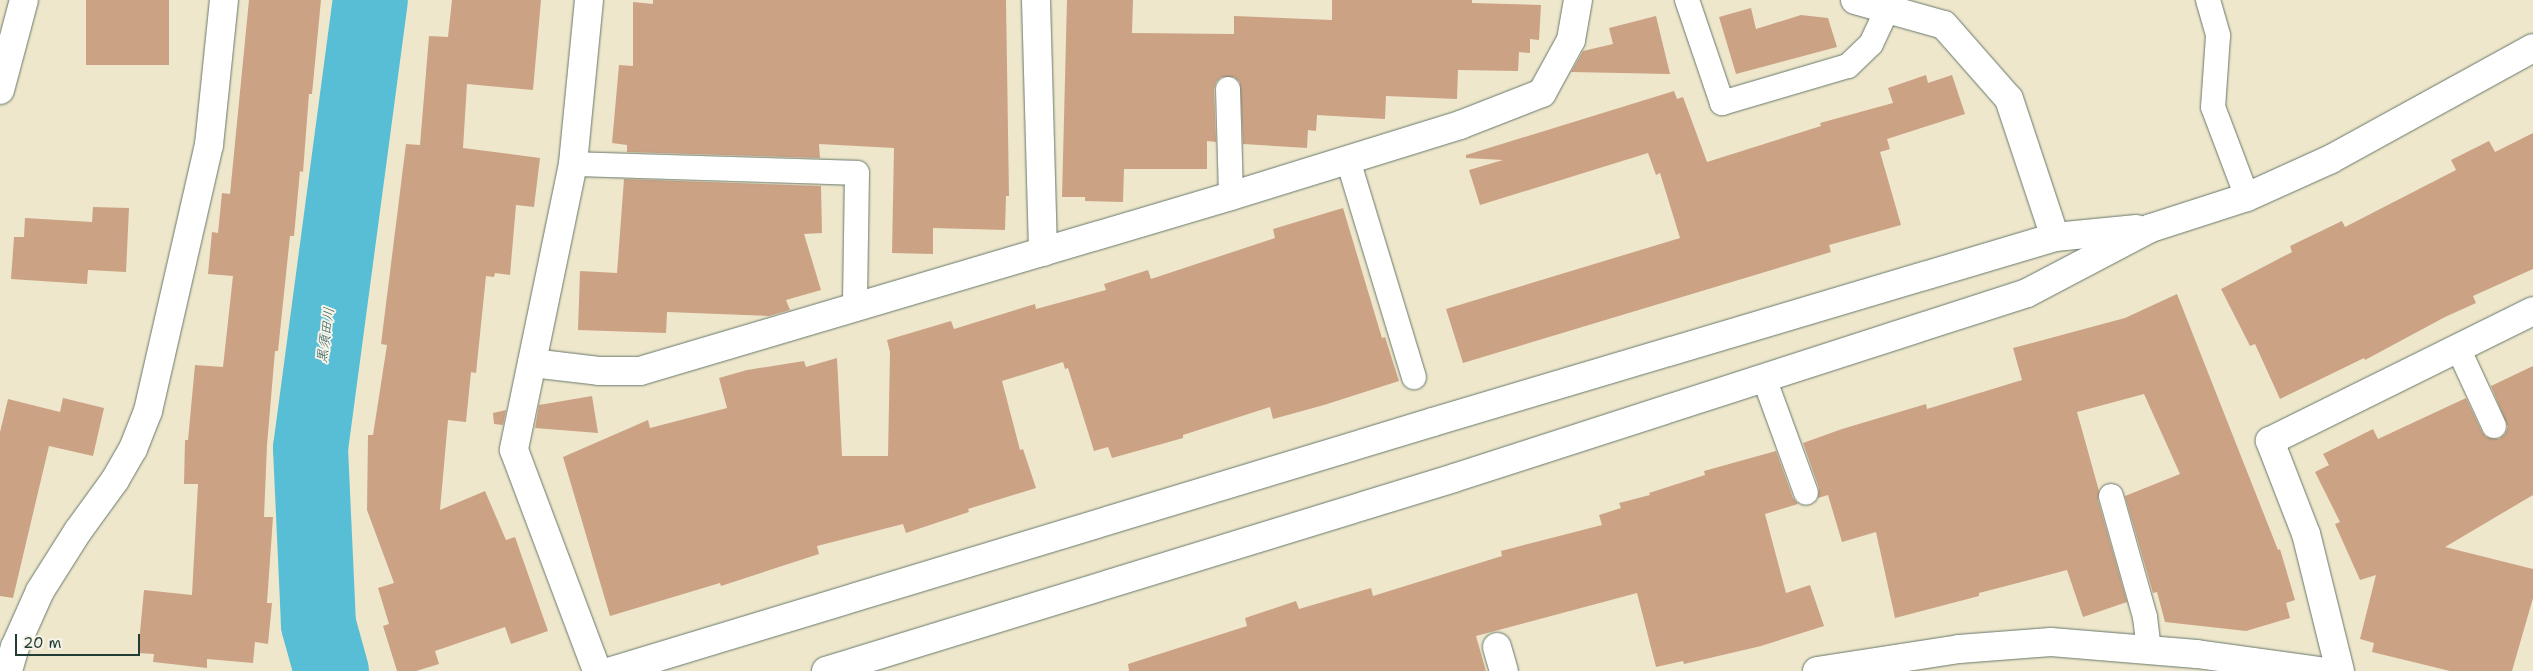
<!DOCTYPE html>
<meta charset="utf-8">
<style>
body{margin:0}
#map{position:relative;width:2533px;height:671px;overflow:hidden;background:#eee7cc;font-family:"Shantell Sans","Klee One",sans-serif}
div>[style]{position:absolute}
.river>*{height:75px;margin:-37.5px;padding:0 37.5px;transform-origin:37.5px;border-radius:37.5px;background:#57bed5}
.building>*{inset:0;background:#cca285;transform-origin:0 0}
.roads{filter:drop-shadow(0 0 1px #677869) drop-shadow(0 0 1px #677869)}
.service>*{height:24px;margin:-12px;padding:0 12px;transform-origin:12px;border-radius:12px;background:#fff}
.minor>*{height:28px;margin:-14px;padding:0 14px;transform-origin:14px;border-radius:14px;background:#fff}
.tertiary>*{height:28px;margin:-14px;padding:0 14px;transform-origin:14px;border-radius:14px;background:#fff}
span{translate:-50% -50%;white-space:nowrap;text-align:center;line-height:1.15;-webkit-text-stroke:4px #f7f3e8;paint-order:stroke}
.water-label{font-size:14px;color:#2d5d5c;font-style:italic}
.scale{position:absolute;left:15px;top:634px;width:125px;height:22px;box-sizing:border-box;border:2px solid #1f3d34;border-top:0;padding-left:6px;font-size:15px;line-height:18px;white-space:nowrap;color:#1f3d34;-webkit-text-stroke:4px #f7f3e8;paint-order:stroke}
</style>
<div id="map">
<div class="river">
<i style="left:331px;top:671px;width:49px;rotate:-105.5deg"></i>
<i style="left:318px;top:624px;width:176px;rotate:-92.6deg"></i>
<i style="left:310px;top:448px;width:452px;rotate:-82.4deg"></i>
</div>
<div class="building">
<i style="left:86px;top:0;width:83px;height:65px"></i>
<i style="clip-path:polygon(249px 0,321px 0,312px 94px,309px 94px,303px 172px,300px 171px,294px 236px,290px 236px,278px 351px,275px 351px,267px 445px,264px 517px,273px 517px,267px 603px,272px 603px,268px 644px,255px 642px,253px 663px,207px 659px,207px 668px,153px 662px,154px 654px,138px 653px,144px 590px,192px 595px,198px 484px,184px 484px,185px 440px,188px 440px,195px 365px,223px 367px,233px 276px,208px 274px,212px 232px,218px 233px,222px 193px,230px 194px)"></i>
<i style="clip-path:polygon(452px 0,541px 0,533px 90px,467px 84px,463px 148px,540px 158px,534px 207px,516px 205px,510px 275px,495px 273px,494px 277px,486px 276px,476px 373px,471px 372px,466px 422px,448px 420px,440px 510px,485px 491px,506px 540px,515px 537px,548px 631px,511px 644px,505px 627px,435px 651px,439px 664px,416px 671px,397px 671px,383px 626px,389px 624px,378px 588px,394px 583px,367px 510px,368px 435px,373px 435px,387px 345px,381px 344px,406px 144px,420px 145px,429px 36px,448px 37px)"></i>
<i style="clip-path:polygon(653px 0,1006px 0,1009px 196px,1006px 196px,1005px 230px,933px 228px,933px 254px,892px 253px,894px 148px,819px 144px,820px 158px,627px 152px,627px 145px,612px 143px,619px 65px,633px 66px,633px 2px,653px 4px)"></i>
<i style="clip-path:polygon(1067px 0,1133px 0,1132px 33px,1234px 34px,1234px 16px,1332px 20px,1332px 0,1472px 0,1472px 3px,1541px 5px,1539px 40px,1530px 39px,1530px 53px,1519px 52px,1518px 71px,1458px 70px,1457px 99px,1386px 96px,1385px 119px,1317px 115px,1316px 131px,1308px 130px,1307px 148px,1243px 144px,1240px 82px,1234px 77px,1221px 77px,1216px 82px,1214px 89px,1216px 142px,1207px 141px,1207px 169px,1124px 169px,1123px 202px,1085px 201px,1085px 197px,1062px 197px)"></i>
<i style="clip-path:polygon(1751px 8px,1756px 29px,1801px 15px,1828px 18px,1837px 47px,1736px 74px,1719px 17px)"></i>
<i style="clip-path:polygon(1656px 16px,1670px 74px,1571px 72px,1583px 51px,1613px 44px,1609px 28px)"></i>
<i style="clip-path:polygon(1926px 75px,1928px 83px,1952px 75px,1965px 114px,1887px 139px,1890px 149px,1880px 152px,1901px 225px,1829px 245px,1831px 252px,1463px 363px,1446px 309px,1680px 238px,1660px 173px,1656px 175px,1648px 153px,1480px 205px,1469px 170px,1503px 160px,1466px 158px,1466px 155px,1674px 91px,1677px 99px,1683px 97px,1707px 162px,1821px 126px,1820px 123px,1893px 103px,1888px 88px)"></i>
<i style="clip-path:polygon(2533px 133px,2533px 269px,2473px 296px,2476px 303px,2445px 317px,2365px 360px,2364px 358px,2280px 399px,2255px 344px,2250px 346px,2221px 289px,2292px 252px,2290px 246px,2342px 221px,2345px 227px,2456px 170px,2451px 160px,2489px 141px,2495px 152px)"></i>
<i style="clip-path:polygon(624px 179px,821px 186px,822px 233px,804px 234px,821px 290px,786px 300px,790px 310px,769px 316px,667px 312px,666px 333px,578px 330px,580px 271px,617px 273px)"></i>
<i style="clip-path:polygon(93px 207px,129px 208px,126px 272px,88px 270px,87px 284px,11px 279px,14px 237px,24px 237px,25px 218px,92px 222px)"></i>
<i style="clip-path:polygon(1343px 208px,1382px 338px,1385px 337px,1399px 381px,1324px 405px,1273px 419px,1270px 407px,1183px 435px,1183px 438px,1112px 458px,1108px 447px,1094px 451px,1068px 368px,1065px 369px,1063px 362px,1002px 381px,1020px 450px,1023px 449px,1036px 488px,968px 509px,969px 512px,906px 533px,903px 524px,817px 546px,819px 554px,721px 586px,720px 583px,610px 616px,563px 457px,648px 420px,650px 428px,727px 408px,719px 378px,747px 370px,804px 361px,806px 367px,837px 358px,842px 456px,888px 456px,890px 352px,887px 340px,951px 321px,954px 329px,1035px 304px,1036px 309px,1106px 290px,1104px 284px,1148px 270px,1151px 279px,1275px 238px,1273px 229px)"></i>
<i style="clip-path:polygon(2177px 294px,2278px 550px,2280px 549px,2295px 600px,2286px 603px,2290px 618px,2246px 631px,2165px 622px,2157px 592px,2153px 593px,2125px 496px,2180px 474px,2144px 394px,2077px 412px,2099px 491px,2098px 500px,2127px 602px,2083px 617px,2067px 570px,1979px 593px,1979px 596px,1895px 618px,1876px 532px,1842px 542px,1828px 495px,1818px 498px,1819px 488px,1803px 443px,1842px 429px,1926px 404px,1927px 409px,2022px 380px,2013px 348px,2125px 318px)"></i>
<i style="clip-path:polygon(2533px 366px,2533px 495px,2445px 547px,2533px 569px,2533px 598px,2512px 671px,2450px 671px,2372px 652px,2374px 643px,2360px 639px,2376px 575px,2360px 580px,2335px 524px,2340px 522px,2315px 472px,2329px 465px,2323px 454px,2373px 429px,2378px 439px,2466px 398px,2482px 432px,2486px 437px,2499px 439px,2505px 434px,2508px 427px,2491px 386px)"></i>
<i style="clip-path:polygon(592px 396px,598px 433px,535px 428px,539px 405px)"></i>
<i style="clip-path:polygon(63px 398px,104px 408px,93px 456px,49px 446px,13px 598px,0 596px,0 432px,8px 399px,60px 412px)"></i>
<i style="clip-path:polygon(506px 410px,503px 425px,494px 424px,493px 413px)"></i>
<i style="clip-path:polygon(1776px 451px,1793px 498px,1798px 504px,1765px 514px,1786px 593px,1810px 585px,1824px 626px,1761px 646px,1684px 664px,1683px 661px,1656px 667px,1637px 593px,1476px 636px,1486px 671px,1129px 671px,1128px 664px,1247px 626px,1245px 618px,1296px 601px,1299px 609px,1371px 588px,1373px 596px,1502px 556px,1501px 551px,1602px 525px,1599px 515px,1621px 508px,1619px 503px,1650px 495px,1649px 493px,1705px 475px,1704px 471px)"></i>
</div>
<div class="roads">
<div class="service">
<i style="left:1687px;top:0;width:109px;rotate:71.2deg"></i>
<i style="left:1722px;top:103px;width:131px;rotate:-16.4deg"></i>
<i style="left:1848px;top:66px;width:32px;rotate:-44deg"></i>
<i style="left:1871px;top:44px;width:38px;rotate:-65deg"></i>
<i style="left:2208px;top:0;width:37px;rotate:74deg"></i>
<i style="left:2218px;top:36px;width:71px;rotate:94deg"></i>
<i style="left:2213px;top:107px;width:96px;rotate:69.3deg"></i>
<i style="left:1228px;top:89px;width:107px;rotate:88.4deg"></i>
<i style="left:1348px;top:160px;width:227px;rotate:73.1deg"></i>
<i style="left:573px;top:164px;width:284px;rotate:1.8deg"></i>
<i style="left:857px;top:173px;width:134px;rotate:90.9deg"></i>
<i style="left:2458px;top:348px;width:86px;rotate:65.2deg"></i>
<i style="left:1764px;top:378px;width:122px;rotate:69.9deg"></i>
<i style="left:2111px;top:496px;width:126px;rotate:74.3deg"></i>
<i style="left:2145px;top:617px;width:33px;rotate:83deg"></i>
</div>
<div class="minor">
<i style="left:589px;top:0;width:165px;rotate:95.6deg"></i>
<i style="left:573px;top:164px;width:292px;rotate:101.7deg"></i>
<i style="left:514px;top:450px;width:236px;rotate:69.4deg"></i>
<i style="left:1036px;top:0;width:252px;rotate:88.4deg"></i>
<i style="left:1855px;top:0;width:92px;rotate:15.7deg"></i>
<i style="left:1944px;top:25px;width:98px;rotate:48.7deg"></i>
<i style="left:2009px;top:99px;width:145px;rotate:71.6deg"></i>
<i style="left:532px;top:363px;width:67px;rotate:6.8deg"></i>
<i style="left:599px;top:371px;width:41px"></i>
<i style="left:640px;top:371px;width:616px;rotate:-16.49deg"></i>
<i style="left:1231px;top:196px;width:240px;rotate:-17.2deg"></i>
<i style="left:1460px;top:125px;width:88px;rotate:-21.3deg"></i>
<i style="left:1542px;top:93px;width:60px;rotate:-61.3deg"></i>
<i style="left:1571px;top:40px;width:41px;rotate:-80.1deg"></i>
<i style="left:1497px;top:647px;width:25px;rotate:74deg"></i>
<i style="left:8px;top:671px;width:25px;rotate:-74deg"></i>
<i style="left:15px;top:647px;width:61px;rotate:-65.9deg"></i>
<i style="left:40px;top:591px;width:71px;rotate:-57.7deg"></i>
<i style="left:78px;top:531px;width:63px;rotate:-54deg"></i>
<i style="left:115px;top:480px;width:36px;rotate:-60deg"></i>
<i style="left:133px;top:449px;width:41px;rotate:-68.5deg"></i>
<i style="left:148px;top:411px;width:273px;rotate:-77.1deg"></i>
<i style="left:209px;top:145px;width:146px;rotate:-84.1deg"></i>
<i style="left:1817px;top:671px;width:144px;rotate:-8.8deg"></i>
<i style="left:1959px;top:649px;width:92px;rotate:-4.4deg"></i>
<i style="left:2051px;top:642px;width:146px;rotate:4.7deg"></i>
<i style="left:2197px;top:654px;width:124px;rotate:7.9deg"></i>
<i style="left:2340px;top:671px;width:141px;rotate:-103.9deg"></i>
<i style="left:2306px;top:534px;width:100px;rotate:-111.2deg"></i>
<i style="left:2270px;top:441px;width:293px;rotate:-26.3deg"></i>
</div>
<div class="tertiary">
<i style="left:0;top:90px;width:93px;rotate:-75.1deg"></i>
<i style="left:612px;top:671px;width:858px;rotate:-16.87deg"></i>
<i style="left:1433px;top:422px;width:649px;rotate:-16.56deg"></i>
<i style="left:2055px;top:237px;width:82px;rotate:-5.6deg"></i>
<i style="left:826px;top:671px;width:657px;rotate:-17.08deg"></i>
<i style="left:1454px;top:478px;width:602px;rotate:-17.89deg"></i>
<i style="left:2027px;top:293px;width:140px;rotate:-27.7deg"></i>
<i style="left:2151px;top:228px;width:101px;rotate:-17.9deg"></i>
<i style="left:2247px;top:197px;width:92px;rotate:-24.3deg"></i>
<i style="left:2331px;top:159px;width:230px;rotate:-28.8deg"></i>
</div>
</div>
<div class="water-label">
<span style="left:325px;top:335px;rotate:-82deg">黒須田川</span>
</div>
<div class="scale">20 m</div>
</div>
